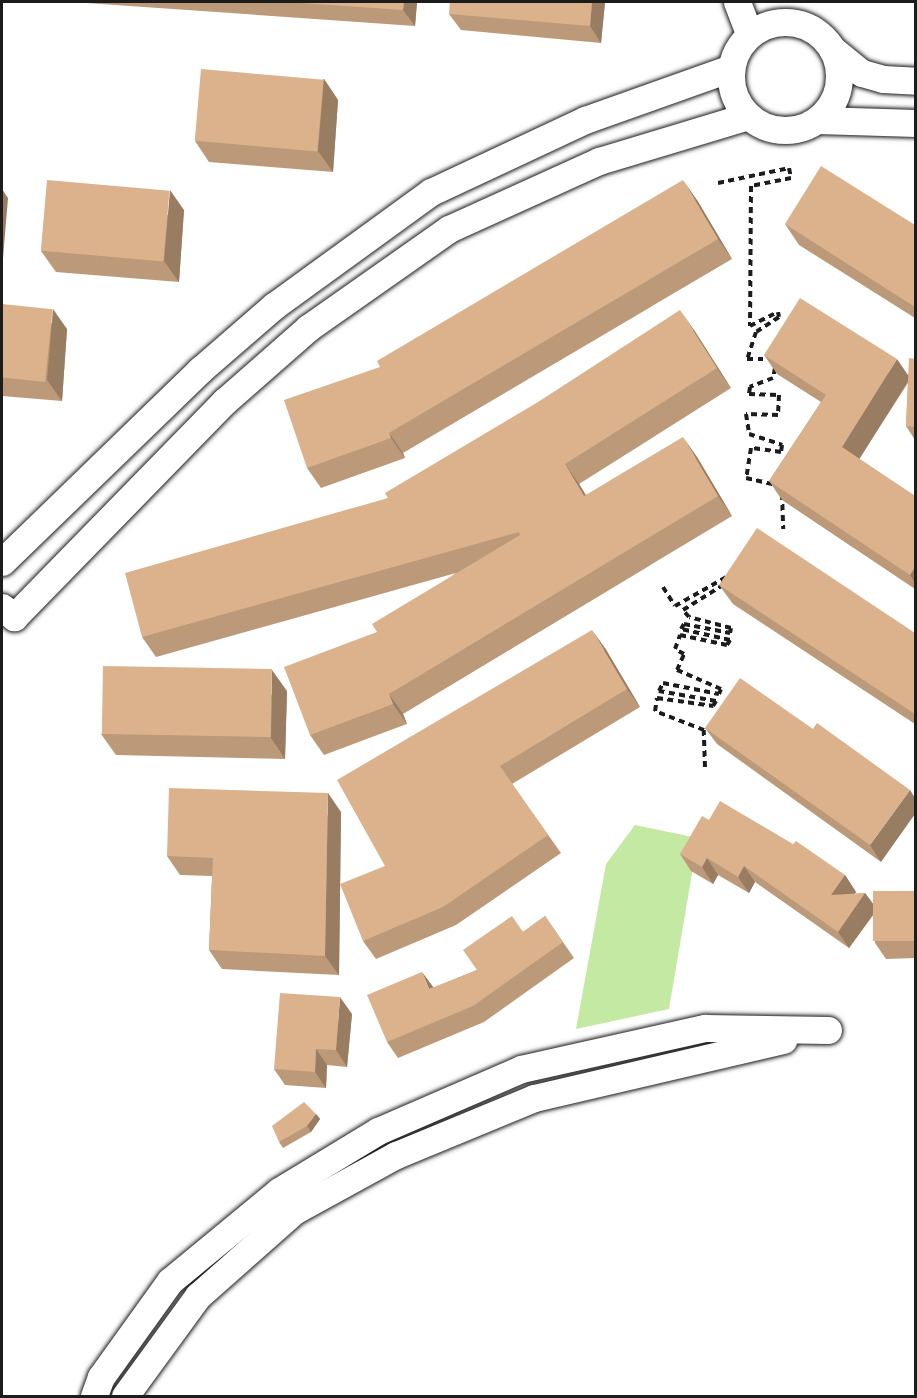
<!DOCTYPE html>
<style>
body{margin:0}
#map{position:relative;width:917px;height:1398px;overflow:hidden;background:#fff;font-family:"Indie Flower",sans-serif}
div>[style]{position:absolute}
.green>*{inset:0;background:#c4e9a3}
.path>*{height:4px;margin-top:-2px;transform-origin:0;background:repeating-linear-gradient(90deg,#1c1c1c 0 6px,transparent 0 10.5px)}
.roads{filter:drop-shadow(0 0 2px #1c1c1c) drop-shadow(0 0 2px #1c1c1c)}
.minor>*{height:27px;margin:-13.5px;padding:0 13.5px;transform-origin:13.5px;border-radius:13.5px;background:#fff}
.minor>.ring{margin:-13.5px;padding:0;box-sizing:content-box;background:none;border:27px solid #fff;border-radius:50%}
.wall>*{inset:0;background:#bc9978}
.shaded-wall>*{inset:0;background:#997d62}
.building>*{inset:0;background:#dbb28c;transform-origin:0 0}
span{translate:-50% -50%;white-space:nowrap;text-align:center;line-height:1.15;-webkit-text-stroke:4.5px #fff;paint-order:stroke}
.frame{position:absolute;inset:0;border:3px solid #1c1c1c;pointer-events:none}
</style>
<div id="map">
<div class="green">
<i style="clip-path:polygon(635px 825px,698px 838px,669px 1009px,576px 1029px,606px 864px)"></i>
</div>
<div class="path">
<i style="left:718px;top:183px;width:73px;rotate:-11.9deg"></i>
<i style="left:789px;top:168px;width:10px;rotate:79deg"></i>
<i style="left:791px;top:178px;width:41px;rotate:168.7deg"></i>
<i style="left:751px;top:186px;width:140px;rotate:90.4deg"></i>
<i style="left:750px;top:326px;width:31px;rotate:-27deg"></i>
<i style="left:778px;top:312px;width:5px;rotate:79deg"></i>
<i style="left:779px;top:317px;width:27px;rotate:147deg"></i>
<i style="left:756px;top:332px;width:28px;rotate:108deg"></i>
<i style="left:747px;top:359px;width:22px"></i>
<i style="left:775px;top:368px;width:10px;rotate:101deg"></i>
<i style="left:773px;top:378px;width:25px;rotate:159deg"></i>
<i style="left:750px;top:387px;width:7px;rotate:98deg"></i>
<i style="left:749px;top:394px;width:30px;rotate:2deg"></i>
<i style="left:779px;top:395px;width:20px;rotate:93deg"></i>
<i style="left:778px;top:415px;width:32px;rotate:-178deg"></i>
<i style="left:746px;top:414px;width:20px;rotate:81deg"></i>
<i style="left:749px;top:434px;width:35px;rotate:18deg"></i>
<i style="left:782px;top:445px;width:7px;rotate:98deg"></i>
<i style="left:781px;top:452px;width:30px;rotate:-172deg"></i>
<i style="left:751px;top:448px;width:30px;rotate:99deg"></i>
<i style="left:746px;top:478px;width:31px;rotate:13deg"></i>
<i style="left:782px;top:494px;width:35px;rotate:88deg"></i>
<i style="left:663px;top:587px;width:22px;rotate:58deg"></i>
<i style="left:675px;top:606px;width:61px;rotate:-29.5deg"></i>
<i style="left:705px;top:767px;width:37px;rotate:-92deg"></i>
<i style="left:704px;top:730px;width:53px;rotate:-158.8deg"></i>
<i style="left:655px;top:711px;width:13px;rotate:-81deg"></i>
<i style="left:657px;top:698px;width:57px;rotate:8.1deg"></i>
<i style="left:713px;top:706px;width:6px;rotate:-59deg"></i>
<i style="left:716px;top:701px;width:58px;rotate:-170deg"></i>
<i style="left:659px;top:691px;width:9px;rotate:-63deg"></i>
<i style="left:663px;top:683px;width:57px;rotate:11.1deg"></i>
<i style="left:719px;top:694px;width:5px;rotate:-68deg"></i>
<i style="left:721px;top:689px;width:48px;rotate:-156.6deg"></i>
<i style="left:677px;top:670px;width:17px;rotate:-66deg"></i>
<i style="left:684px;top:654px;width:10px;rotate:-151deg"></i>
<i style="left:675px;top:649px;width:15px;rotate:-70deg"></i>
<i style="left:680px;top:635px;width:48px;rotate:12deg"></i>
<i style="left:727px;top:645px;width:6px;rotate:-59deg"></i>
<i style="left:730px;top:640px;width:50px;rotate:-167.3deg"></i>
<i style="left:681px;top:629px;width:6px;rotate:-59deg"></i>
<i style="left:684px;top:624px;width:47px;rotate:11.1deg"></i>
<i style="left:730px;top:633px;width:5px;rotate:-79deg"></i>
<i style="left:731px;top:628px;width:43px;rotate:-165.3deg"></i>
<i style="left:689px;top:617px;width:9px;rotate:-131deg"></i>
<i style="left:683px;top:610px;width:47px;rotate:-32deg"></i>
</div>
<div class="roads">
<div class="minor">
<i style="left:737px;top:2px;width:34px;rotate:69deg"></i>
<i class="ring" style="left:731px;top:22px;width:81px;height:81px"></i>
<i style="left:832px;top:49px;width:38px;rotate:39deg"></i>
<i style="left:862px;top:73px;width:22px;rotate:16deg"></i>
<i style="left:883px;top:79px;width:33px;rotate:3deg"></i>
<i style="left:817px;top:120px;width:99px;rotate:1.7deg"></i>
<i style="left:2px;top:562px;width:276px;rotate:-44.1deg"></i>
<i style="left:200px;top:370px;width:98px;rotate:-40.9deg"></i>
<i style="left:274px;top:306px;width:194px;rotate:-36deg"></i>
<i style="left:431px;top:192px;width:170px;rotate:-25.1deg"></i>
<i style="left:585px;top:120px;width:155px;rotate:-19.6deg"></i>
<i style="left:2px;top:607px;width:16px;rotate:40deg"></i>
<i style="left:14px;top:617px;width:302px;rotate:-45.7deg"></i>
<i style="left:225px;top:401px;width:111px;rotate:-41.3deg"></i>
<i style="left:308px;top:328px;width:172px;rotate:-35.1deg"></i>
<i style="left:449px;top:229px;width:165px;rotate:-24.4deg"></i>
<i style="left:599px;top:161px;width:156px;rotate:-16.8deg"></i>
<i style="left:94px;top:1396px;width:20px;rotate:-70deg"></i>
<i style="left:101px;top:1377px;width:118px;rotate:-54.3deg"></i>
<i style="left:170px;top:1281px;width:141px;rotate:-39.5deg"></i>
<i style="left:279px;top:1191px;width:116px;rotate:-31.2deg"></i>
<i style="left:378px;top:1131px;width:156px;rotate:-23.4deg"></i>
<i style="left:521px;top:1069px;width:189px;rotate:-12.6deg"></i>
<i style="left:705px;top:1028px;width:123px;rotate:0.9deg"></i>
<i style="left:125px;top:1396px;width:124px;rotate:-53.9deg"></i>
<i style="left:198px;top:1296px;width:128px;rotate:-41.5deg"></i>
<i style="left:294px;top:1211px;width:116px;rotate:-28.8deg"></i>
<i style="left:396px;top:1155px;width:149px;rotate:-22.4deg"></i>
<i style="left:534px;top:1098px;width:256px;rotate:-13.1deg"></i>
</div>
</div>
<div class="wall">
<i style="clip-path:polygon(72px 2px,417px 2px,415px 26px)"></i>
<i style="clip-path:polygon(605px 2px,601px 43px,461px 30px,449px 14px)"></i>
<i style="clip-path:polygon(324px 79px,338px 100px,333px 172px,209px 162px,195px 141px)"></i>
<i style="clip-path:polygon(697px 200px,732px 259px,403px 453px,405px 458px,321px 488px,307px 468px,380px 367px)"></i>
<i style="clip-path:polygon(184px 210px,179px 282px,56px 272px,41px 251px)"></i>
<i style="clip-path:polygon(785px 224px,915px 225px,915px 318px,799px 245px)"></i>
<i style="clip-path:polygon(2px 304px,67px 329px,62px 401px,2px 396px)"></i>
<i style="clip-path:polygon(694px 330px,731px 388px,579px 484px,586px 495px,697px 457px,732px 516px,403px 714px,407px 724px,324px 755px,310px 735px,377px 632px,456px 573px,156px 657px,142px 637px,388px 498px)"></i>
<i style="clip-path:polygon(764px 355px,908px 375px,915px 359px,915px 440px,906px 426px,908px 383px,859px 459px,915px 496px,915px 589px,782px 500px,769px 481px,821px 402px,777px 374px)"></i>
<i style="clip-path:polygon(719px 585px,915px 633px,915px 724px,733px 604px)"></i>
<i style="clip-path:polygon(605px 648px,640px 707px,512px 784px,561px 853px,456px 925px,376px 959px,363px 941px,385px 866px)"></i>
<i style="clip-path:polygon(287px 691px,285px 759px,116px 755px,101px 734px)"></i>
<i style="clip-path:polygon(705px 728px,813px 729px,881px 862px,717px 744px)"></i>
<i style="clip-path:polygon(341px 812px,339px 975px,222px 969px,209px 950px,212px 876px,180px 875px,167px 856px)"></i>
<i style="clip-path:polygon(709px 820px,845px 875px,856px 892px,855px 894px,865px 893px,873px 904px,915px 891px,915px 958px,886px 959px,875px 943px,874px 914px,849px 948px,755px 882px,749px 893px,718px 875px,713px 884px,691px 871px,680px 854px)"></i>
<i style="clip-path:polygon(545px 916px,574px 958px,484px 1022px,398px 1058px,387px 1042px,433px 988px,477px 970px,523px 932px)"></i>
<i style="clip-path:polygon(352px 1014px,347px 1067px,327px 1065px,326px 1088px,285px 1085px,274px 1069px)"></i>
<i style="clip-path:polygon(316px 1114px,320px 1119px,311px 1132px,283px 1148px,279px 1142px)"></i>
</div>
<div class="shaded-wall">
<i style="clip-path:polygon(404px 2px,417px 2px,415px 26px,403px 10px)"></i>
<i style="clip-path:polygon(592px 2px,605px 2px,601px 43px,590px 26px)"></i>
<i style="clip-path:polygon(324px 79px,338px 100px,333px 172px,318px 151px)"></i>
<i style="clip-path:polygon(683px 180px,697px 200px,732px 259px,718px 239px)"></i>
<i style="clip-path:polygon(2px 189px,8px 198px,2px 270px)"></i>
<i style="clip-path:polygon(170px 190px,184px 210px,179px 282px,164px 261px)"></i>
<i style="clip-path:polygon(53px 309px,67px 329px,62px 401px,47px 380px)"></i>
<i style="clip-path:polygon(680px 310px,694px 330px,731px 388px,717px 368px)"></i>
<i style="clip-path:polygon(897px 359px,910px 378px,855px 466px,842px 447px)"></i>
<i style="clip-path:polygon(389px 433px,403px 453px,405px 458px,391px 438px)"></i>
<i style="clip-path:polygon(683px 437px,697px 457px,732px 516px,718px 496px)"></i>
<i style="clip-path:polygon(565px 464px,579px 484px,598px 516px,584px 496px)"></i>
<i style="clip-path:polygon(915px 567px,915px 583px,910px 575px)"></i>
<i style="clip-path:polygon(592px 630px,605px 648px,640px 707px,627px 689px)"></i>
<i style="clip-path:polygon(272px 670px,287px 691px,285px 759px,271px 738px)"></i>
<i style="clip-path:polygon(389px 694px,403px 714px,407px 724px,393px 704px)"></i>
<i style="clip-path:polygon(910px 790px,915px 798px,915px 814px,881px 862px,870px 845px)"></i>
<i style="clip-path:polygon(328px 793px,341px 812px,339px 975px,325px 956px)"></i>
<i style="clip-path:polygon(707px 858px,718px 875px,713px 884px,702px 867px)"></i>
<i style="clip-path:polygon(744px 866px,755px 882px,749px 893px,738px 877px)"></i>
<i style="clip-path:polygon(845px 875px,856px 892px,842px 911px,831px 895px)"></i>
<i style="clip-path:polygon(865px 893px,877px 909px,849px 948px,838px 932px)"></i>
<i style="clip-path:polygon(422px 972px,434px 988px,429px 989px)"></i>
<i style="clip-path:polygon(340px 997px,352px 1014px,347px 1067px,336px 1050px)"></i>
<i style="clip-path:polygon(316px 1049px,327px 1065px,326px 1088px,315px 1072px)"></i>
<i style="clip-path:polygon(316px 1114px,320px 1119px,311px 1132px,307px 1126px)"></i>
</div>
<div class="building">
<i style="clip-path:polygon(286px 2px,404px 2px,403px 10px)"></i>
<i style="clip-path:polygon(450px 2px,592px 2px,590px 26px,449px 14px)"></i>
<i style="left:201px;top:69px;width:123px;height:72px;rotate:5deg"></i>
<i style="clip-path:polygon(821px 166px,915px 225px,915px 307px,785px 224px)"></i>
<i style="left:47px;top:180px;width:123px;height:71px;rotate:5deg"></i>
<i style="clip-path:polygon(683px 180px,718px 239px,389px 433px,391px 438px,307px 468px,284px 400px,380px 367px,377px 361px)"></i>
<i style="clip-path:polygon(800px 298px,897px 359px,842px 447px,915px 496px,915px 567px,910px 575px,769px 481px,826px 395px,764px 355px)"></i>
<i style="left:2px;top:304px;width:51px;height:73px;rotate:6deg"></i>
<i style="clip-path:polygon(680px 310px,717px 368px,565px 464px,584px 496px,683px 437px,718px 496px,389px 694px,393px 704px,310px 735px,284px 667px,377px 632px,372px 624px,520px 535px,519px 532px,142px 637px,125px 573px,388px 498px,385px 493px,538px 402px)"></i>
<i style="clip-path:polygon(909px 358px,915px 359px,915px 427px,906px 426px)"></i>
<i style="clip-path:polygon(757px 528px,915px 633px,915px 714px,719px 585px)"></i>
<i style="clip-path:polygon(592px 630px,627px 689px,500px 766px,548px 835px,443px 907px,363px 941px,340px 884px,385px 866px,337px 780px)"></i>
<i style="left:103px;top:666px;width:169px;height:68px;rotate:1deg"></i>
<i style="clip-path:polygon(740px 678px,813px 729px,817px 723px,910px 790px,870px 845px,705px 728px)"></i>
<i style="clip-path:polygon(169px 788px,328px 793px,325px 956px,209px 950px,213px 858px,167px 856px)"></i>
<i style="clip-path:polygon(720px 801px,793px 844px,796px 841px,845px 875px,831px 895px,865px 893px,838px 932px,744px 866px,738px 877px,707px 858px,702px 867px,680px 854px,702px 816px,709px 820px)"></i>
<i style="left:915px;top:891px;width:50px;height:42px;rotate:90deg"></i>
<i style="clip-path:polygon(512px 916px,523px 932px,545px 916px,563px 942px,473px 1006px,387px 1042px,367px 995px,422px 972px,429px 989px,477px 970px,463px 950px)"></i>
<i style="clip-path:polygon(280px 993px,340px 997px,336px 1050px,316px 1049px,315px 1072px,274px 1069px)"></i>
<i style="clip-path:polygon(304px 1102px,316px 1114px,307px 1126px,279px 1142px,272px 1126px)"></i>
</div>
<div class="frame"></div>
</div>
